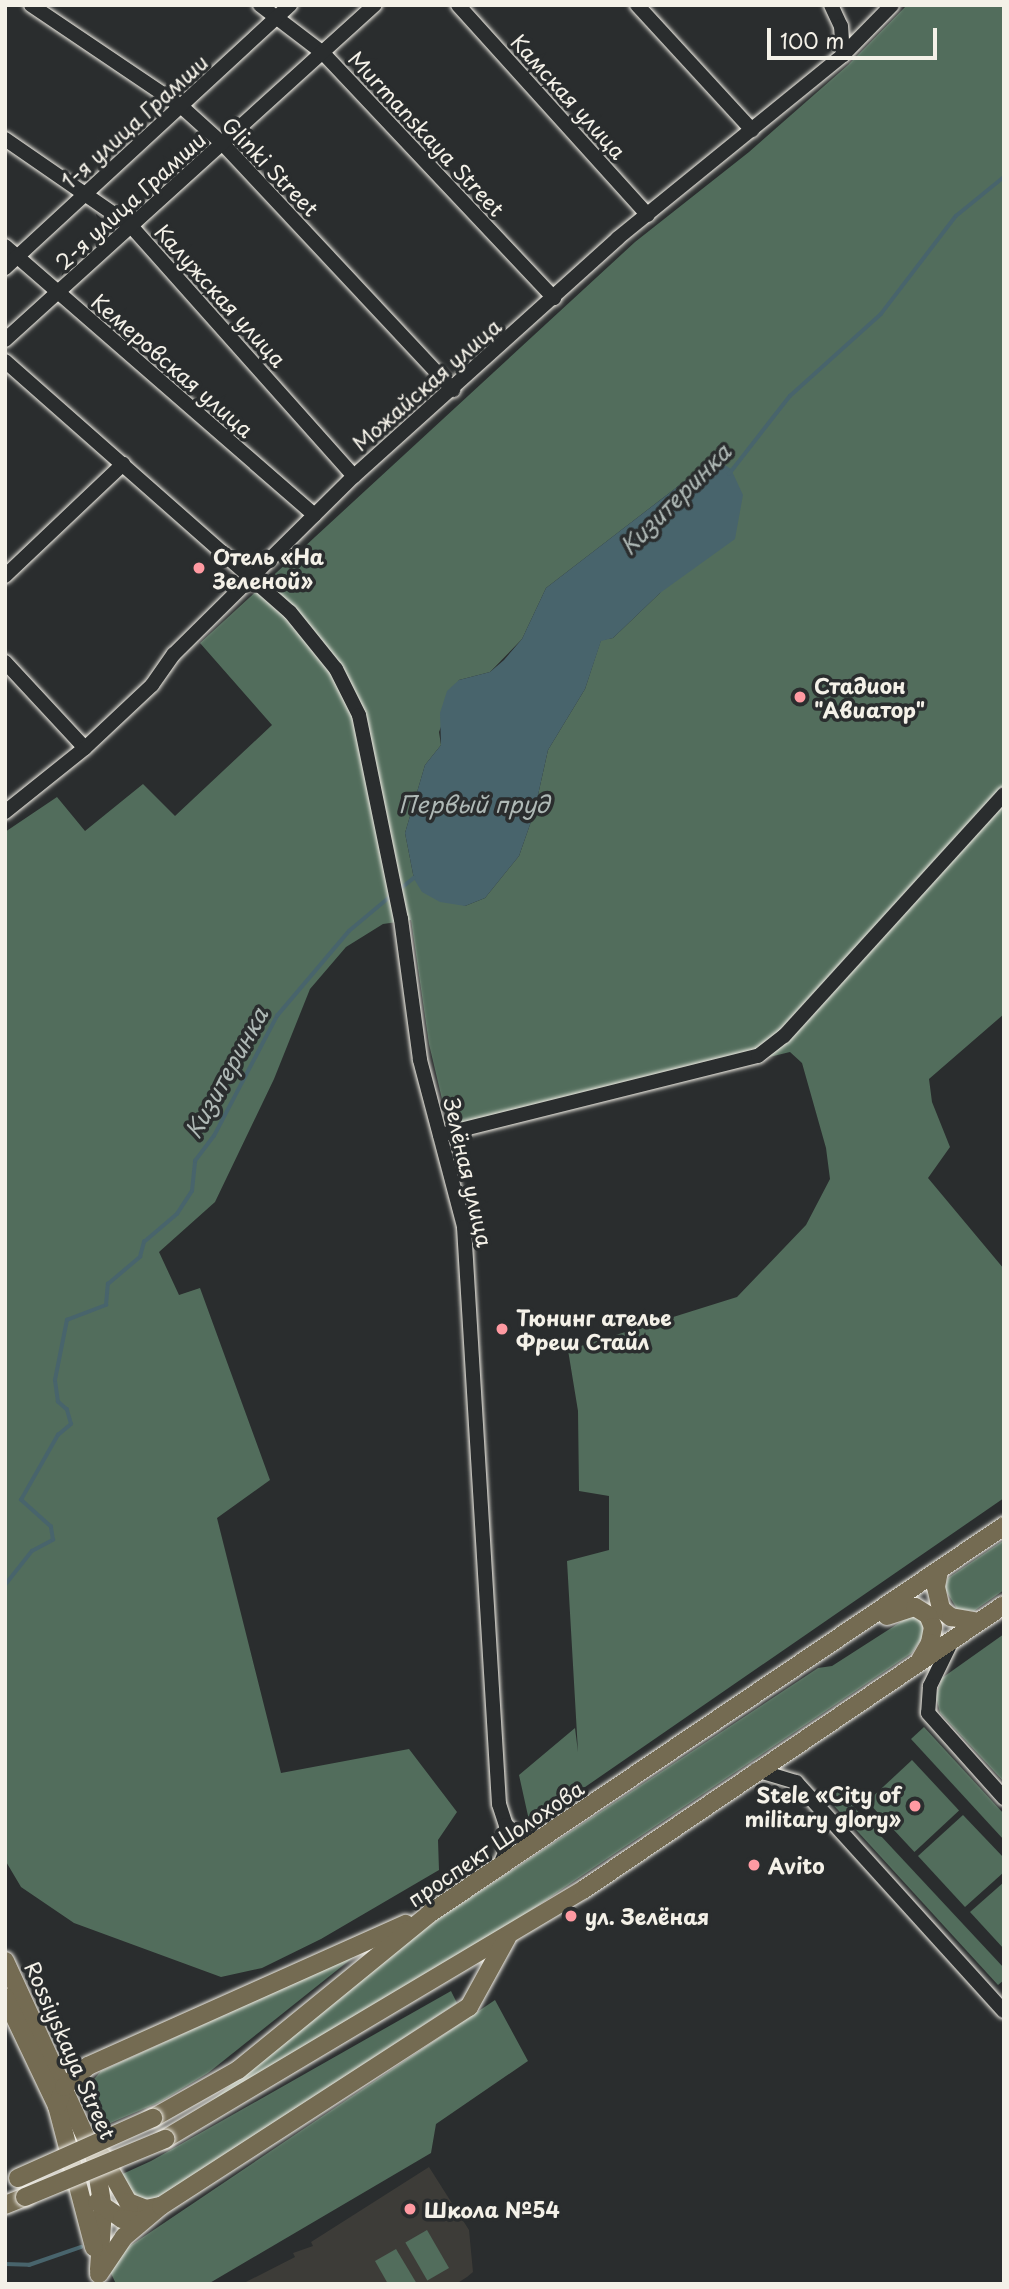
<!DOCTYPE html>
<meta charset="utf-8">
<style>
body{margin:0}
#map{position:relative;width:1009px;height:2289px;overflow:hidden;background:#2a2d2e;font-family:"Playpen Sans",sans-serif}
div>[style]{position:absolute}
.built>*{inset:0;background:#3d3c38}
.green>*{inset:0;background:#526d5c;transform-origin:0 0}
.water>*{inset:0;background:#48646c}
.stream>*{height:3.5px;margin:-1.75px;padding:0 1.75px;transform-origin:1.75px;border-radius:1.75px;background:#48646c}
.roads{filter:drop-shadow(0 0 2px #f4f1e8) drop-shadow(0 0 2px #f4f1e8)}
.minor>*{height:14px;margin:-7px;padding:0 7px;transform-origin:7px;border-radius:7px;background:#2a2d2e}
.major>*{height:18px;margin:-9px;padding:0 9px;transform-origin:9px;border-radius:9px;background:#746b52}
.bridges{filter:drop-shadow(0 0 2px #f4f1e8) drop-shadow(0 0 2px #f4f1e8)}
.major-bridge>*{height:18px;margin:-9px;padding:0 9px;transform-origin:9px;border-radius:9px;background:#746b52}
.dots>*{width:19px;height:19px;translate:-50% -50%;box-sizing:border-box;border:4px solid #2a2d2e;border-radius:50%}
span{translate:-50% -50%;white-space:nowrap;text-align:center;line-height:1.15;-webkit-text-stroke:7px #2a2d2e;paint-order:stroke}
.street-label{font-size:21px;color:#f4f1e8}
.poi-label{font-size:21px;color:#f4f1e8;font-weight:700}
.left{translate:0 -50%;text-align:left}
.right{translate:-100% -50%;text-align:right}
.water-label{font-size:23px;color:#afb9b6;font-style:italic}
.frame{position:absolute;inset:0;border:7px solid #f4f1e8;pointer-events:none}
.scale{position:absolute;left:767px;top:28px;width:170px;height:32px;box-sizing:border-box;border:4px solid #f4f1e8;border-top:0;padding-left:9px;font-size:21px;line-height:24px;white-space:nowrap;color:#f4f1e8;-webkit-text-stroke:5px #2a2d2e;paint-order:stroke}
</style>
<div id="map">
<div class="built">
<i style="clip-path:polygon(429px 2167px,469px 2230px,473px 2272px,467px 2277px,456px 2284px,242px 2284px,295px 2257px,293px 2253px,313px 2246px,311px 2242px)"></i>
</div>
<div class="green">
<i style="clip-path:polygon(evenodd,907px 5px,1004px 5px,1004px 1014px,929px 1079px,932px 1102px,950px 1147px,928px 1178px,1004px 1269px,1004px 1498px,530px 1825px,519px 1775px,575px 1728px,578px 1752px,567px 1561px,609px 1550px,609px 1496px,579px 1491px,578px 1411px,568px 1350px,737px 1297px,806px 1225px,830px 1179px,826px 1148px,802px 1063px,790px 1052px,450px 1133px,429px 1044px,411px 920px,383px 924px,346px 947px,310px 989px,274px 1079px,215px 1202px,159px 1252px,179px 1295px,200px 1288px,270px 1480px,217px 1518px,281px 1773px,409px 1749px,457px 1812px,438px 1840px,439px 1870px,321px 1939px,262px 1968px,221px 1977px,74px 1923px,21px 1887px,5px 1860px,5px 832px,57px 797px,85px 831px,143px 784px,175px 816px,272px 725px,200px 643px,635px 242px,749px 152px,848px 65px,907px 5px,707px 464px,660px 593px,613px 638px,601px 640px,585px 689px,548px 750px,534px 813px,519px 856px,485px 898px,465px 906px,414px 879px,405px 833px,425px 765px,441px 745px,439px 732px,459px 680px,490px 672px,522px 639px,546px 588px,707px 464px)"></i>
<i style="clip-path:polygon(1004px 1540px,1004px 1590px,974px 1611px,957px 1609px,945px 1589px,948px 1578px)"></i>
<i style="clip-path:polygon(913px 1614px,921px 1617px,925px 1633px,912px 1653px,401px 1998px,204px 2107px,411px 1937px,818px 1668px,832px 1666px)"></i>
<i style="clip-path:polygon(1004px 1634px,1004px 1782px,940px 1713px,936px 1696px,942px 1678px)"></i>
<i style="clip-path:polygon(924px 1727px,1004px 1814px,1004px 1840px,911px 1739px)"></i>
<i style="left:912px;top:1760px;width:69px;height:61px;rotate:47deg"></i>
<i style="clip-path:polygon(838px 1790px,1004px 1968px,1004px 1980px,998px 1985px,827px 1798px)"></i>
<i style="clip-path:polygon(963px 1815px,1004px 1858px,1004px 1872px,965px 1907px,918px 1856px)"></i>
<i style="clip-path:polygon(1004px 1882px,1004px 1949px,970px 1912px)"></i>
<i style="clip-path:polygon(356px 1955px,208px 2073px,160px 2102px,94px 2130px,84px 2091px,101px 2071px)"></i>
<i style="clip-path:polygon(451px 1991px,457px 2003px,156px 2200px,135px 2198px,116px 2177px,151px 2161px)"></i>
<i style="clip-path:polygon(495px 2000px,528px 2061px,436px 2124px,431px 2153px,208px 2284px,116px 2284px,109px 2269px,118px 2254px)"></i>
<i style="left:427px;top:2230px;width:44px;height:25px;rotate:60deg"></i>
<i style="clip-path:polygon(396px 2249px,417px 2284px,388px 2284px,375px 2261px)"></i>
</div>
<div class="water">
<i style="clip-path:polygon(719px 461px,731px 469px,743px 495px,735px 539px,660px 593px,613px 638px,601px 641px,585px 689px,548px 750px,534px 813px,519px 856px,485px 898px,465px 906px,440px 902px,422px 892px,414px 879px,405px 833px,425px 765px,441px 745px,440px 713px,447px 691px,459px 680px,490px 672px,504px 660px,522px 639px,546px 588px,707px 464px)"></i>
</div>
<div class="stream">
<i style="left:729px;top:474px;width:99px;rotate:-52deg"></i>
<i style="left:790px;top:396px;width:122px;rotate:-42deg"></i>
<i style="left:881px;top:314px;width:123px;rotate:-52.6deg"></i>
<i style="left:956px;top:216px;width:62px;rotate:-39.1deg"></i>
<i style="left:399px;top:890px;width:19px;rotate:-39deg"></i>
<i style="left:5px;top:1585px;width:43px;rotate:-51.5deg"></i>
<i style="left:32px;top:1551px;width:24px;rotate:-28deg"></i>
<i style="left:53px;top:1540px;width:13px;rotate:-99deg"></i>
<i style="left:51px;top:1527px;width:40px;rotate:-138deg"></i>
<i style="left:21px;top:1500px;width:75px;rotate:-60.4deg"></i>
<i style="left:58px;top:1435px;width:17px;rotate:-40deg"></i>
<i style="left:71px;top:1424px;width:15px;rotate:-106deg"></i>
<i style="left:67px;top:1410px;width:12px;rotate:-138deg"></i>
<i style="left:58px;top:1402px;width:22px;rotate:-98deg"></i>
<i style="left:55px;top:1380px;width:61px;rotate:-78.7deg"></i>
<i style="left:67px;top:1320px;width:42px;rotate:-21deg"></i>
<i style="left:106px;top:1305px;width:21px;rotate:-85deg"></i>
<i style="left:108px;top:1284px;width:42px;rotate:-40.2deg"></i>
<i style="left:140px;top:1257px;width:16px;rotate:-75deg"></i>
<i style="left:144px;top:1242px;width:43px;rotate:-40.3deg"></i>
<i style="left:177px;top:1214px;width:27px;rotate:-57deg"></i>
<i style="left:192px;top:1191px;width:30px;rotate:-84deg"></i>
<i style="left:195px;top:1161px;width:31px;rotate:-53deg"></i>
<i style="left:214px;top:1136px;width:136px;rotate:-62.3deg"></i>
<i style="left:277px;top:1016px;width:111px;rotate:-49.7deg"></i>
<i style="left:349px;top:931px;width:56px;rotate:-39.9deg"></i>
<i style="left:5px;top:2264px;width:24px;rotate:2deg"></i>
<i style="left:29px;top:2265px;width:55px;rotate:-19.1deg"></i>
</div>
<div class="roads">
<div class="minor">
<i style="left:31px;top:5px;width:182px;rotate:34deg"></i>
<i style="left:182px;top:107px;width:55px;rotate:42.1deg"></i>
<i style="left:223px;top:144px;width:337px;rotate:46.9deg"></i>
<i style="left:260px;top:5px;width:79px;rotate:37.3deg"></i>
<i style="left:323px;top:53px;width:337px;rotate:46.7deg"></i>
<i style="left:458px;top:5px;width:283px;rotate:47.9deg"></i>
<i style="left:637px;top:5px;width:170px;rotate:47.4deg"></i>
<i style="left:831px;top:5px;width:23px;rotate:65deg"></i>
<i style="left:841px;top:26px;width:29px;rotate:86deg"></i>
<i style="left:5px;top:139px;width:153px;rotate:34.6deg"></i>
<i style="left:131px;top:226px;width:335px;rotate:48.3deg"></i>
<i style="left:5px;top:246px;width:410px;rotate:41deg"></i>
<i style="left:5px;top:268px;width:388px;rotate:-42.7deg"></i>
<i style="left:5px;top:340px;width:499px;rotate:-42.2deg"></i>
<i style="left:5px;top:361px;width:380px;rotate:41.4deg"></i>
<i style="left:290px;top:612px;width:73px;rotate:51.1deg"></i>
<i style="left:336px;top:669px;width:51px;rotate:63.4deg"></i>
<i style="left:359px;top:715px;width:208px;rotate:78.4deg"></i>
<i style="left:401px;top:919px;width:142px;rotate:82.3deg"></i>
<i style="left:420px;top:1060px;width:173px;rotate:75.2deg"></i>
<i style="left:464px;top:1227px;width:578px;rotate:86.53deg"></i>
<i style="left:499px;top:1804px;width:22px;rotate:72deg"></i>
<i style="left:506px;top:1825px;width:28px;rotate:92deg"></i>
<i style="left:505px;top:1853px;width:15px;rotate:113deg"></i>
<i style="left:5px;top:576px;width:163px;rotate:-43.5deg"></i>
<i style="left:5px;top:662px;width:117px;rotate:47.1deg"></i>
<i style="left:5px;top:812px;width:102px;rotate:-38.7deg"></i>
<i style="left:85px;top:748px;width:92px;rotate:-43.2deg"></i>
<i style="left:152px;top:685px;width:38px;rotate:-55deg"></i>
<i style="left:174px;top:654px;width:253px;rotate:-44.7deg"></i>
<i style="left:354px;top:476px;width:355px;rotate:-42deg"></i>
<i style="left:618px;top:238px;width:290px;rotate:-39.1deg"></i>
<i style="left:843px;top:55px;width:70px;rotate:-45.6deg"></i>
<i style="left:440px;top:1135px;width:328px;rotate:-14deg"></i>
<i style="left:758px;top:1056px;width:33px;rotate:-38deg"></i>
<i style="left:784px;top:1036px;width:327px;rotate:-47.7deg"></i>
<i style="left:950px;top:1645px;width:46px;rotate:116deg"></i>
<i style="left:930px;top:1686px;width:27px;rotate:94deg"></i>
<i style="left:928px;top:1713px;width:114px;rotate:48.2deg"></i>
<i style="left:756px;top:1770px;width:42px;rotate:16.7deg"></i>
<i style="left:796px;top:1782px;width:309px;rotate:47.8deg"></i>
<i style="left:506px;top:1825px;width:20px;rotate:41deg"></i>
<i style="left:521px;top:1838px;width:23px;rotate:-2deg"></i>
</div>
<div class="major">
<i style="left:939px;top:1571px;width:16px;rotate:101deg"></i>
<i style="left:936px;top:1587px;width:23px;rotate:77deg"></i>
<i style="left:941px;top:1609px;width:13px;rotate:39deg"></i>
<i style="left:951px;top:1617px;width:28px;rotate:10deg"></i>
<i style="left:887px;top:1616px;width:29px;rotate:-18deg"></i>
<i style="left:915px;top:1607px;width:15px;rotate:32deg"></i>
<i style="left:928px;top:1615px;width:13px;rotate:67deg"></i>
<i style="left:933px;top:1627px;width:16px;rotate:101deg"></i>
<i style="left:930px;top:1643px;width:20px;rotate:120deg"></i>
<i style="left:5px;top:1961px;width:217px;rotate:65.4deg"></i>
<i style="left:95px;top:2158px;width:52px;rotate:81.1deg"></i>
<i style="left:103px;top:2209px;width:61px;rotate:93.8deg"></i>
<i style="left:5px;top:1997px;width:121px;rotate:64.5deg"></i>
<i style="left:57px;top:2106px;width:146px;rotate:75.3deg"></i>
<i style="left:57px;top:2106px;width:20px;rotate:-70deg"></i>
<i style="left:64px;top:2087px;width:32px;rotate:-41deg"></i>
<i style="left:88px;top:2066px;width:348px;rotate:-24.1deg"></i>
<i style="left:153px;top:2118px;width:98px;rotate:-29.5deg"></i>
<i style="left:238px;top:2070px;width:247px;rotate:-39.2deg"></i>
<i style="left:429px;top:1914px;width:694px;rotate:-34.01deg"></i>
<i style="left:165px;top:2139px;width:487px;rotate:-30.8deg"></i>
<i style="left:583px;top:1890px;width:508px;rotate:-34.1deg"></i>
<i style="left:102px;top:2156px;width:53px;rotate:60.5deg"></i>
<i style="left:128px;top:2202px;width:19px;rotate:21deg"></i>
<i style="left:146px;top:2209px;width:14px;rotate:-12deg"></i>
<i style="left:97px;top:2202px;width:30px;rotate:34deg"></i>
<i style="left:122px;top:2219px;width:19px;rotate:6deg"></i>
<i style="left:5px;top:2205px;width:22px;rotate:-22deg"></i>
<i style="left:99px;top:2274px;width:45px;rotate:-56deg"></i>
<i style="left:124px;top:2237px;width:48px;rotate:-40deg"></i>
<i style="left:161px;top:2206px;width:367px;rotate:-32.9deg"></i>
<i style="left:469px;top:2007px;width:79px;rotate:-61.2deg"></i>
</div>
</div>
<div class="bridges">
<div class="major-bridge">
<i style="left:18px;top:2178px;width:148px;rotate:-24deg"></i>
<i style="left:25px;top:2197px;width:152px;rotate:-22.5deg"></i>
</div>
</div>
<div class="dots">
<i style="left:199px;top:568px;background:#ff9aa2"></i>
<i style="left:800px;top:697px;background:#ff9aa2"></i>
<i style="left:502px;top:1329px;background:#ff9aa2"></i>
<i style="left:915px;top:1806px;background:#ff9aa2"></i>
<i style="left:754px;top:1865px;background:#ff9aa2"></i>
<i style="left:571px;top:1916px;background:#ff9aa2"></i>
<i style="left:410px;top:2209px;background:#ff9aa2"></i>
</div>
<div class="street-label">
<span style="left:569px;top:96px;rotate:48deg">Камская улица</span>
<span style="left:134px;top:121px;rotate:-42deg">1-я улица Грамши</span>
<span style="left:427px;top:133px;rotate:47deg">Murmanskaya Street</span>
<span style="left:271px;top:166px;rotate:46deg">Glinki Street</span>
<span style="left:130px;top:200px;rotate:-42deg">2-я улица Грамши</span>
<span style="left:221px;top:295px;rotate:48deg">Калужская улица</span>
<span style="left:173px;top:365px;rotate:41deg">Кемеровская улица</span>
<span style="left:426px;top:384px;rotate:-41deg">Можайская улица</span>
<span style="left:469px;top:1172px;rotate:77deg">Зелёная улица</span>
<span style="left:495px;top:1843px;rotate:-34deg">проспект Шолохова</span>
<span style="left:71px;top:2050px;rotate:66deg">Rossiyskaya Street</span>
</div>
<div class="poi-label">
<span class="left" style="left:213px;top:568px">Отель «На<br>Зеленой»</span>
<span class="left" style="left:814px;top:697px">Стадион<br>"Авиатор"</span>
<span class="left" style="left:516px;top:1329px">Тюнинг ателье<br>Фреш Стайл</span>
<span class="right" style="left:901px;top:1806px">Stele «Сity of<br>military glory»</span>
<span class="left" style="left:768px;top:1865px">Avito</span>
<span class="left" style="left:585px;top:1916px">ул. Зелёная</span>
<span class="left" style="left:424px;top:2209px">Школа №54</span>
</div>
<div class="water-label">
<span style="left:675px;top:499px;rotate:-45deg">Кизитеринка</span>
<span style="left:474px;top:804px">Первый пруд</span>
<span style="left:226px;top:1073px;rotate:-61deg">Кизитеринка</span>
</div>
<div class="frame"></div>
<div class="scale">100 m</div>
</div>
